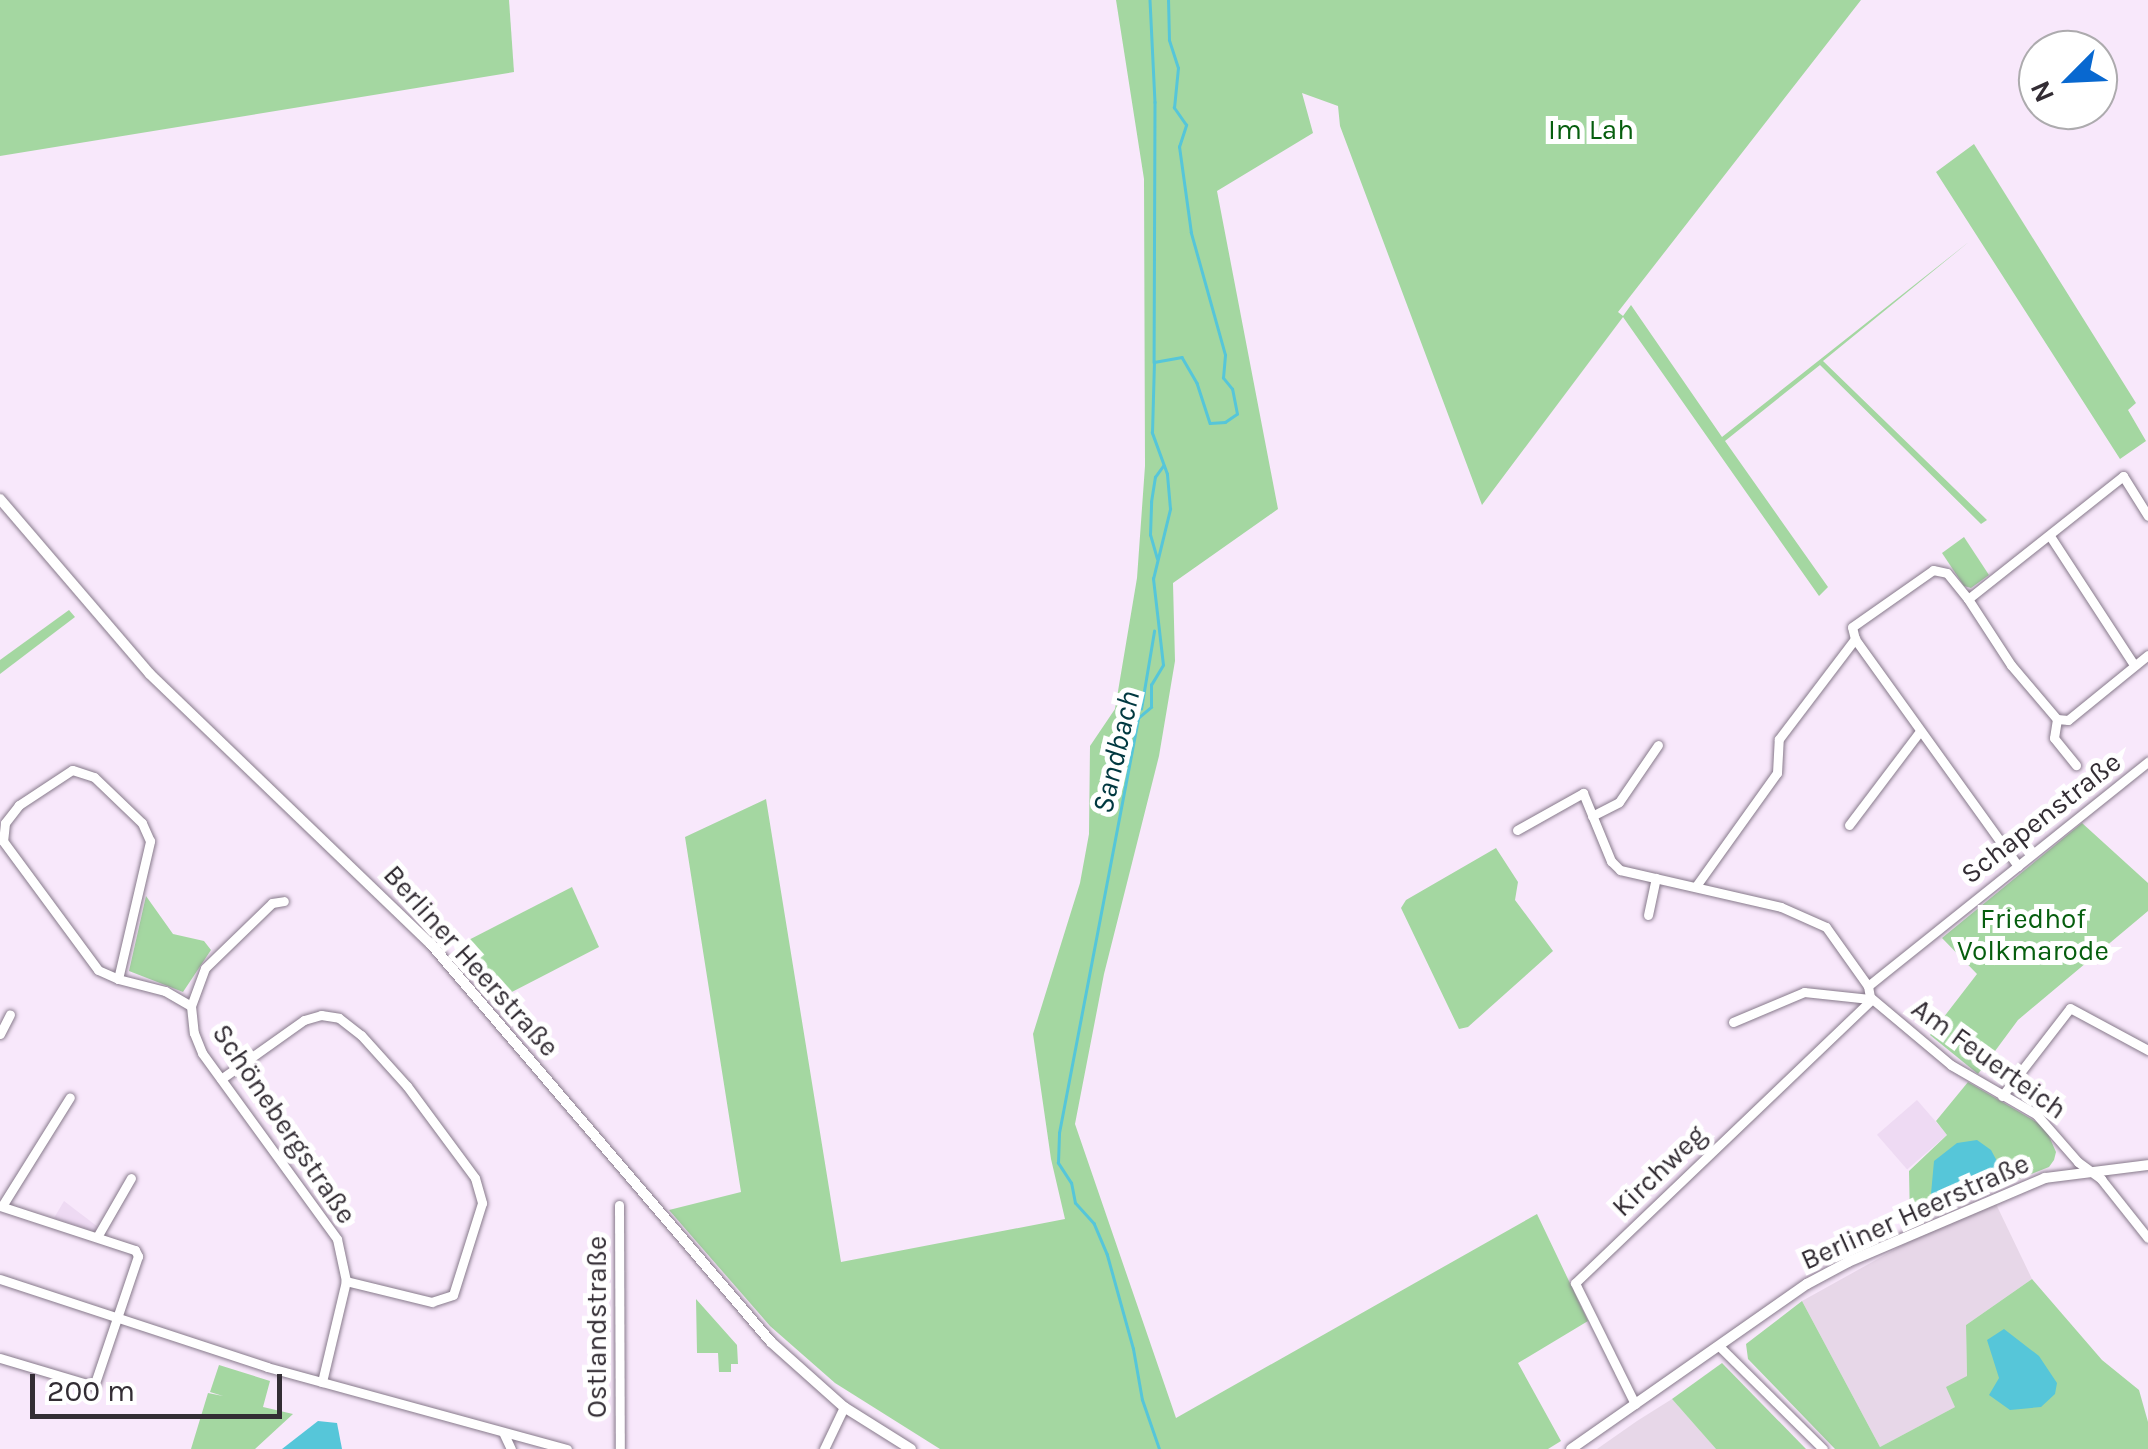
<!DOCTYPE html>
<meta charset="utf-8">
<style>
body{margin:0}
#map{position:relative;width:2148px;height:1449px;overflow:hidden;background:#f8e8fb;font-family:Karla,sans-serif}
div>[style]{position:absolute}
.commercial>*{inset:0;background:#e7d7e8}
.built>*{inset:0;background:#eedaf3;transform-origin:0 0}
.green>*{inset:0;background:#a4d7a1}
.water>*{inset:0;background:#56c6d9}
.stream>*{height:2.5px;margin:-1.25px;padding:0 1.25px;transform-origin:1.25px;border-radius:1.25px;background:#56c6d9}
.roads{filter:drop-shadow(0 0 2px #877a8b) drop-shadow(0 0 2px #877a8b)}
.minor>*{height:9px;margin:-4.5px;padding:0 4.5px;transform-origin:4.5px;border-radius:4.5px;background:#fff}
.major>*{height:10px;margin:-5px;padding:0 5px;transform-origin:5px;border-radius:5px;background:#fff}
span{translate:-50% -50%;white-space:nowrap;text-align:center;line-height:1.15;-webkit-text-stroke:10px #fff;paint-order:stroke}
.park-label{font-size:28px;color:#065e0e}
.street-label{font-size:28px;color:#332d34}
.water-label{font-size:30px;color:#003840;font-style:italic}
.north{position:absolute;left:2018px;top:30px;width:100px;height:100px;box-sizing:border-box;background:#fff;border:2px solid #adabae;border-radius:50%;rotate:246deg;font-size:28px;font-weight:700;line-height:40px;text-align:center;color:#332d34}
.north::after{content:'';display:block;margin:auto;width:35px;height:45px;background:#0868d0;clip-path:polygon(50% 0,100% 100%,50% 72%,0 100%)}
.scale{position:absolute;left:30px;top:1374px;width:252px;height:45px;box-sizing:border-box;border:5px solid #332d34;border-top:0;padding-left:12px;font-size:30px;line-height:35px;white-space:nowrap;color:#332d34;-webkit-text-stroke:8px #fff;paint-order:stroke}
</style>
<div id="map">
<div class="commercial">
<i style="clip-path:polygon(1996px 1204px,2032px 1279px,1966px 1325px,1967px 1376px,1955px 1407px,1880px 1447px,1802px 1301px,1919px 1236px)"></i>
<i style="clip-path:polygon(1672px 1399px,1716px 1449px,1597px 1449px,1637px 1421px)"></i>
</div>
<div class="built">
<i style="left:1917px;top:1100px;width:46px;height:53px;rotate:49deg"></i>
<i style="clip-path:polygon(64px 1201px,98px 1227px,95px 1232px,54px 1218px)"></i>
</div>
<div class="green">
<i style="clip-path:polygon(0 0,509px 0,514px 72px,0 156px)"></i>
<i style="clip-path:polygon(evenodd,1116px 0,1861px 0,1618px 312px,1623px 316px,1631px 305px,1722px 437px,1970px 241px,1823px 361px,1987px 520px,1981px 524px,1820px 365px,1725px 441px,1828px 587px,1819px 596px,1623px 317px,1482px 505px,1340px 126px,1338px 106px,1302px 93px,1313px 133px,1217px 191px,1278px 509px,1173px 583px,1175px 661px,1159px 756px,1104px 974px,1075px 1124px,1176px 1418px,1537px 1214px,1588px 1321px,1518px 1363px,1561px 1441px,1548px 1449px,940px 1449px,835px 1383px,770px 1326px,669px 1210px,741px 1192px,685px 837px,766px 799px,841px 1262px,1065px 1219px,1051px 1159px,1033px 1034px,1080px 883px,1089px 834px,1090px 746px,1115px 709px,1137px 578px,1145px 466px,1144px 179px,1116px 0,1114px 734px,1123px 735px,1125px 745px,1114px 795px,1101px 799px,1100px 787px,1114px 734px)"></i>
<i style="clip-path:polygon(1974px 144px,2136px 403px,2128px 410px,2146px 441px,2120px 459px,1936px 172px)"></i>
<i style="clip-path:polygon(1964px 537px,1989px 575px,1971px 588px,1964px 586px,1942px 553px)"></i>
<i style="clip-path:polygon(69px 610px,75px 617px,0 674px,0 660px)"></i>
<i style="clip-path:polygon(2082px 823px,2148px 883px,2148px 911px,2018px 1020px,1978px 1074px,1930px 1035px,1977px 974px,1942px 938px)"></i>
<i style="clip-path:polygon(1496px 848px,1518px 882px,1515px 900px,1553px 951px,1468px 1027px,1459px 1029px,1401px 908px,1406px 900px)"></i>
<i style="clip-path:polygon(572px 887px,599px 947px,500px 998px,455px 947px)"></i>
<i style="clip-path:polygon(146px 896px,173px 934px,204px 941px,211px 950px,183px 992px,129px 971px)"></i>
<i style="clip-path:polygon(evenodd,1968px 1082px,2045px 1127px,2056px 1152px,2054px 1160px,2049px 1167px,1910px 1222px,1909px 1171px,1947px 1135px,1936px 1121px,1968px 1082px,1989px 1184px,1935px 1206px,1931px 1194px,1989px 1184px)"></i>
<i style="clip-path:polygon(2032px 1279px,2102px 1360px,2139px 1390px,2148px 1422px,2148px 1449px,1835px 1449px,1748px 1359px,1746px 1344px,1802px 1301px,1880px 1447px,1955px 1407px,1946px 1387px,1967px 1376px,1966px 1325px)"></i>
<i style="clip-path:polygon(696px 1299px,737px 1345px,738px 1364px,731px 1364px,731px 1372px,719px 1372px,718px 1353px,697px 1353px)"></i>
<i style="clip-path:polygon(1722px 1363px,1806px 1449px,1716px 1449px,1672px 1399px)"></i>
<i style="clip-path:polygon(219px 1365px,270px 1381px,263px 1407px,293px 1414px,255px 1449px,191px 1449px,208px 1393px,223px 1396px,210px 1392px)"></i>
</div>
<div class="water">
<i style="clip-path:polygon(1114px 734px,1123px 734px,1125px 745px,1114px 795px,1101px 799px,1100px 787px)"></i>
<i style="clip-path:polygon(1977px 1140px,1991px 1150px,1998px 1163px,1989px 1184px,1935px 1206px,1931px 1194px,1934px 1161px,1957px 1143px)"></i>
<i style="clip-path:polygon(2004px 1329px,2039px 1356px,2057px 1383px,2055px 1394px,2041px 1407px,2010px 1410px,1989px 1395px,1999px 1378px,1987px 1340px)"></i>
<i style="clip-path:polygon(318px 1421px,337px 1423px,342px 1449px,282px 1449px)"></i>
</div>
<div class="stream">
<i style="left:1150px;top:0;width:102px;rotate:87.2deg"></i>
<i style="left:1155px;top:102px;width:260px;rotate:90.2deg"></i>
<i style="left:1157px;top:559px;width:25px;rotate:-106deg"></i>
<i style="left:1150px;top:535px;width:33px;rotate:-88deg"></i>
<i style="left:1151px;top:502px;width:25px;rotate:-81deg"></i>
<i style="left:1155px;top:477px;width:14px;rotate:-54deg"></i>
<i style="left:1141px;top:709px;width:79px;rotate:-80.5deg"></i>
<i style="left:1159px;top:1449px;width:52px;rotate:-109.1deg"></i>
<i style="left:1142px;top:1400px;width:52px;rotate:-100deg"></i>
<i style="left:1133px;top:1349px;width:98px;rotate:-105.5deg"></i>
<i style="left:1107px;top:1255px;width:34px;rotate:-113deg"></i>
<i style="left:1094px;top:1224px;width:28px;rotate:-132deg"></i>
<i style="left:1075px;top:1203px;width:20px;rotate:-101deg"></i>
<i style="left:1071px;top:1183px;width:24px;rotate:-123deg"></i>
<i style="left:1058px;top:1163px;width:30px;rotate:-88deg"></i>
<i style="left:1059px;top:1133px;width:422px;rotate:-79.2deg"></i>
<i style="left:1138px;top:718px;width:17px;rotate:-40deg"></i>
<i style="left:1151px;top:707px;width:22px;rotate:-90deg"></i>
<i style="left:1151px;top:685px;width:23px;rotate:-59deg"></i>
<i style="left:1163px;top:665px;width:87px;rotate:-96.6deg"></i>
<i style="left:1153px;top:579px;width:72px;rotate:-76.3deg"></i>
<i style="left:1170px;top:509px;width:35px;rotate:-95deg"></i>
<i style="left:1167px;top:474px;width:44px;rotate:-110.1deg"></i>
<i style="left:1152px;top:433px;width:71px;rotate:-88.4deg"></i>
<i style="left:1154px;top:362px;width:28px;rotate:-10deg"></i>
<i style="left:1182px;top:357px;width:30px;rotate:60deg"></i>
<i style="left:1197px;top:383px;width:42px;rotate:72deg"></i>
<i style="left:1210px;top:423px;width:15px;rotate:-4deg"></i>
<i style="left:1225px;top:422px;width:14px;rotate:-34deg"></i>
<i style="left:1237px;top:414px;width:25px;rotate:-101deg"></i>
<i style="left:1232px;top:389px;width:14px;rotate:-129deg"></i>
<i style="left:1223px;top:378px;width:23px;rotate:-85deg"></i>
<i style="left:1225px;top:355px;width:127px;rotate:-105.6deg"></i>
<i style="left:1191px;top:233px;width:87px;rotate:-97.9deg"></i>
<i style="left:1179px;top:147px;width:23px;rotate:-72deg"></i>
<i style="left:1186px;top:125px;width:21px;rotate:-125deg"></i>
<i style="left:1174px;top:108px;width:40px;rotate:-84.3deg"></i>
<i style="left:1178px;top:68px;width:29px;rotate:-108deg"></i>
<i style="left:1169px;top:40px;width:40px;rotate:-91.4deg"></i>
</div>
<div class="roads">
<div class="minor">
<i style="left:2050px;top:536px;width:154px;rotate:56.9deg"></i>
<i style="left:1968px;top:599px;width:79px;rotate:56.9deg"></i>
<i style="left:2011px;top:665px;width:71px;rotate:49.6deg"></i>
<i style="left:2057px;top:719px;width:11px;rotate:5deg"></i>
<i style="left:2068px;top:720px;width:103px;rotate:-39.1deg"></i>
<i style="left:2057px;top:719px;width:19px;rotate:99deg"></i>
<i style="left:2054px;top:738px;width:35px;rotate:51deg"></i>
<i style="left:1592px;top:816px;width:30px;rotate:-27deg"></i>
<i style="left:1619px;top:802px;width:69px;rotate:-55.6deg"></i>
<i style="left:1849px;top:825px;width:118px;rotate:-52.9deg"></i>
<i style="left:1517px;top:830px;width:76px;rotate:-29.3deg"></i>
<i style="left:1583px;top:793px;width:74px;rotate:67.6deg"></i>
<i style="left:1611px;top:861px;width:13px;rotate:45deg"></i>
<i style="left:1620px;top:870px;width:165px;rotate:12.9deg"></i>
<i style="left:1781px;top:907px;width:49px;rotate:24deg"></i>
<i style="left:1826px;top:927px;width:72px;rotate:54.6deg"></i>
<i style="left:1868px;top:986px;width:11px;rotate:80deg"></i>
<i style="left:1870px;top:997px;width:106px;rotate:40deg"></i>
<i style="left:1951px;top:1065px;width:98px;rotate:30deg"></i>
<i style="left:2036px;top:1114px;width:64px;rotate:48.8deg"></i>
<i style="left:2078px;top:1162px;width:29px;rotate:36deg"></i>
<i style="left:2101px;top:1179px;width:75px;rotate:51.5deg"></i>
<i style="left:2018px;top:866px;width:279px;rotate:-125.7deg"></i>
<i style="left:1855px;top:639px;width:12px;rotate:-104deg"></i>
<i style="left:1852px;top:627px;width:99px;rotate:-35.1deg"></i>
<i style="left:1933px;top:570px;width:14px;rotate:12deg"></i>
<i style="left:1947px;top:573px;width:33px;rotate:51deg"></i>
<i style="left:1968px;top:599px;width:198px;rotate:-38.4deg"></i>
<i style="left:2123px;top:476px;width:47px;rotate:58deg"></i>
<i style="left:1696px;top:886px;width:139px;rotate:-54.4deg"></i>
<i style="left:1777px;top:773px;width:34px;rotate:-87deg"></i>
<i style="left:1779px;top:739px;width:126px;rotate:-52.8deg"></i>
<i style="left:1648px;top:915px;width:38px;rotate:-78deg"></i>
<i style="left:118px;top:979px;width:142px;rotate:-76.9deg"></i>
<i style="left:150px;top:841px;width:20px;rotate:-114deg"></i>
<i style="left:142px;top:823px;width:66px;rotate:-136.2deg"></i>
<i style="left:94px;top:777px;width:23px;rotate:-162deg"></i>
<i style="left:72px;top:770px;width:64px;rotate:146.6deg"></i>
<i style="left:19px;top:805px;width:23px;rotate:128deg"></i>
<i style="left:5px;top:823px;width:18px;rotate:96deg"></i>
<i style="left:3px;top:841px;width:160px;rotate:53.6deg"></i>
<i style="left:98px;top:970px;width:22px;rotate:24deg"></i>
<i style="left:118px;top:979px;width:49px;rotate:14.3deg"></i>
<i style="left:165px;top:991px;width:30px;rotate:30deg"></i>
<i style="left:191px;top:1006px;width:27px;rotate:84deg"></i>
<i style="left:194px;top:1033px;width:22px;rotate:68deg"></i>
<i style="left:202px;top:1053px;width:230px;rotate:54deg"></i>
<i style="left:337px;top:1239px;width:43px;rotate:77.9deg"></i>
<i style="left:346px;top:1281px;width:104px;rotate:103.4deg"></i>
<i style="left:1868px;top:986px;width:359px;rotate:-38.7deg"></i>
<i style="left:191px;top:1006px;width:40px;rotate:-69.8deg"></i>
<i style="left:205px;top:968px;width:93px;rotate:-44.1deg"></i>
<i style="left:272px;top:903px;width:12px;rotate:-9deg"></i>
<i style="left:1733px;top:1022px;width:77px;rotate:-22.9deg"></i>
<i style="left:1804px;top:992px;width:66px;rotate:6.1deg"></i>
<i style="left:0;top:1034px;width:22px;rotate:-63deg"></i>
<i style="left:221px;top:1079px;width:102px;rotate:-35.4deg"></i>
<i style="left:304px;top:1020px;width:18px;rotate:-16deg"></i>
<i style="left:321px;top:1015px;width:18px;rotate:9deg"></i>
<i style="left:339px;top:1018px;width:28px;rotate:38deg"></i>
<i style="left:361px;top:1035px;width:69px;rotate:48deg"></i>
<i style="left:407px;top:1086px;width:114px;rotate:53.5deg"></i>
<i style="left:475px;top:1178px;width:26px;rotate:74deg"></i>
<i style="left:482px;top:1203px;width:96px;rotate:107.5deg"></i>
<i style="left:453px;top:1295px;width:22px;rotate:162deg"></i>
<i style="left:432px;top:1302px;width:89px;rotate:-166.3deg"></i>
<i style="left:2002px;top:1096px;width:111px;rotate:-52.3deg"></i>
<i style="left:2070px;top:1008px;width:89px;rotate:28.3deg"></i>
<i style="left:619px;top:1205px;width:244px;rotate:89.8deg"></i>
<i style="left:0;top:1206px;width:142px;rotate:18.1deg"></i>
<i style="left:135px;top:1250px;width:7px;rotate:63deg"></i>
<i style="left:138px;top:1256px;width:137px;rotate:108.7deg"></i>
<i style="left:94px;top:1386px;width:98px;rotate:-163.4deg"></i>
<i style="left:2px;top:1206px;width:128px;rotate:-58deg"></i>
<i style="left:97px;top:1237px;width:68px;rotate:-60deg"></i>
<i style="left:0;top:1279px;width:281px;rotate:18.2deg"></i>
<i style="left:267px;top:1367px;width:311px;rotate:15.3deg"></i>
<i style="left:1719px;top:1346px;width:146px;rotate:44.7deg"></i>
<i style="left:1635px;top:1404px;width:135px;rotate:-116.4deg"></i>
<i style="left:1575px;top:1283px;width:411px;rotate:-43.7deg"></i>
<i style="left:503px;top:1432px;width:19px;rotate:65deg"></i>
<i style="left:824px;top:1449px;width:47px;rotate:-64.5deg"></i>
</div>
<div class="major">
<i style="left:0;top:499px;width:230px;rotate:49.4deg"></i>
<i style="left:150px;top:674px;width:388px;rotate:43.9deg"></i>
<i style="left:430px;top:943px;width:525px;rotate:49.48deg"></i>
<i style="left:771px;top:1342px;width:98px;rotate:41.7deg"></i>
<i style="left:844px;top:1407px;width:79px;rotate:32.1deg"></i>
<i style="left:1571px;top:1449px;width:288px;rotate:-35deg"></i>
<i style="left:1807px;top:1284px;width:47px;rotate:-28.2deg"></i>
<i style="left:1848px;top:1262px;width:214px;rotate:-23.1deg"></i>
<i style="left:2045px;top:1178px;width:104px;rotate:-7.2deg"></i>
</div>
</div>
<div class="park-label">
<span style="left:1591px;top:130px">Im Lah</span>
<span style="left:2033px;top:935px">Friedhof<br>Volkmarode</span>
</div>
<div class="street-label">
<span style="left:2041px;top:818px;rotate:-38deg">Schapenstraße</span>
<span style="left:471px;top:961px;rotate:48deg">Berliner Heerstraße</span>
<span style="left:1989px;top:1059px;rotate:36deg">Am Feuerteich</span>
<span style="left:284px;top:1124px;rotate:56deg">Schönebergstraße</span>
<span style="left:1659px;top:1171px;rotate:-44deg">Kirchweg</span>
<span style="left:1915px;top:1212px;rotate:-24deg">Berliner Heerstraße</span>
<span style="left:597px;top:1327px;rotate:-90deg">Ostlandstraße</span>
</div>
<div class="water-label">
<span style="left:1116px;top:752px;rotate:-77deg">Sandbach</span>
</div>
<div class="north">N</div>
<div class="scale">200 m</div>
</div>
